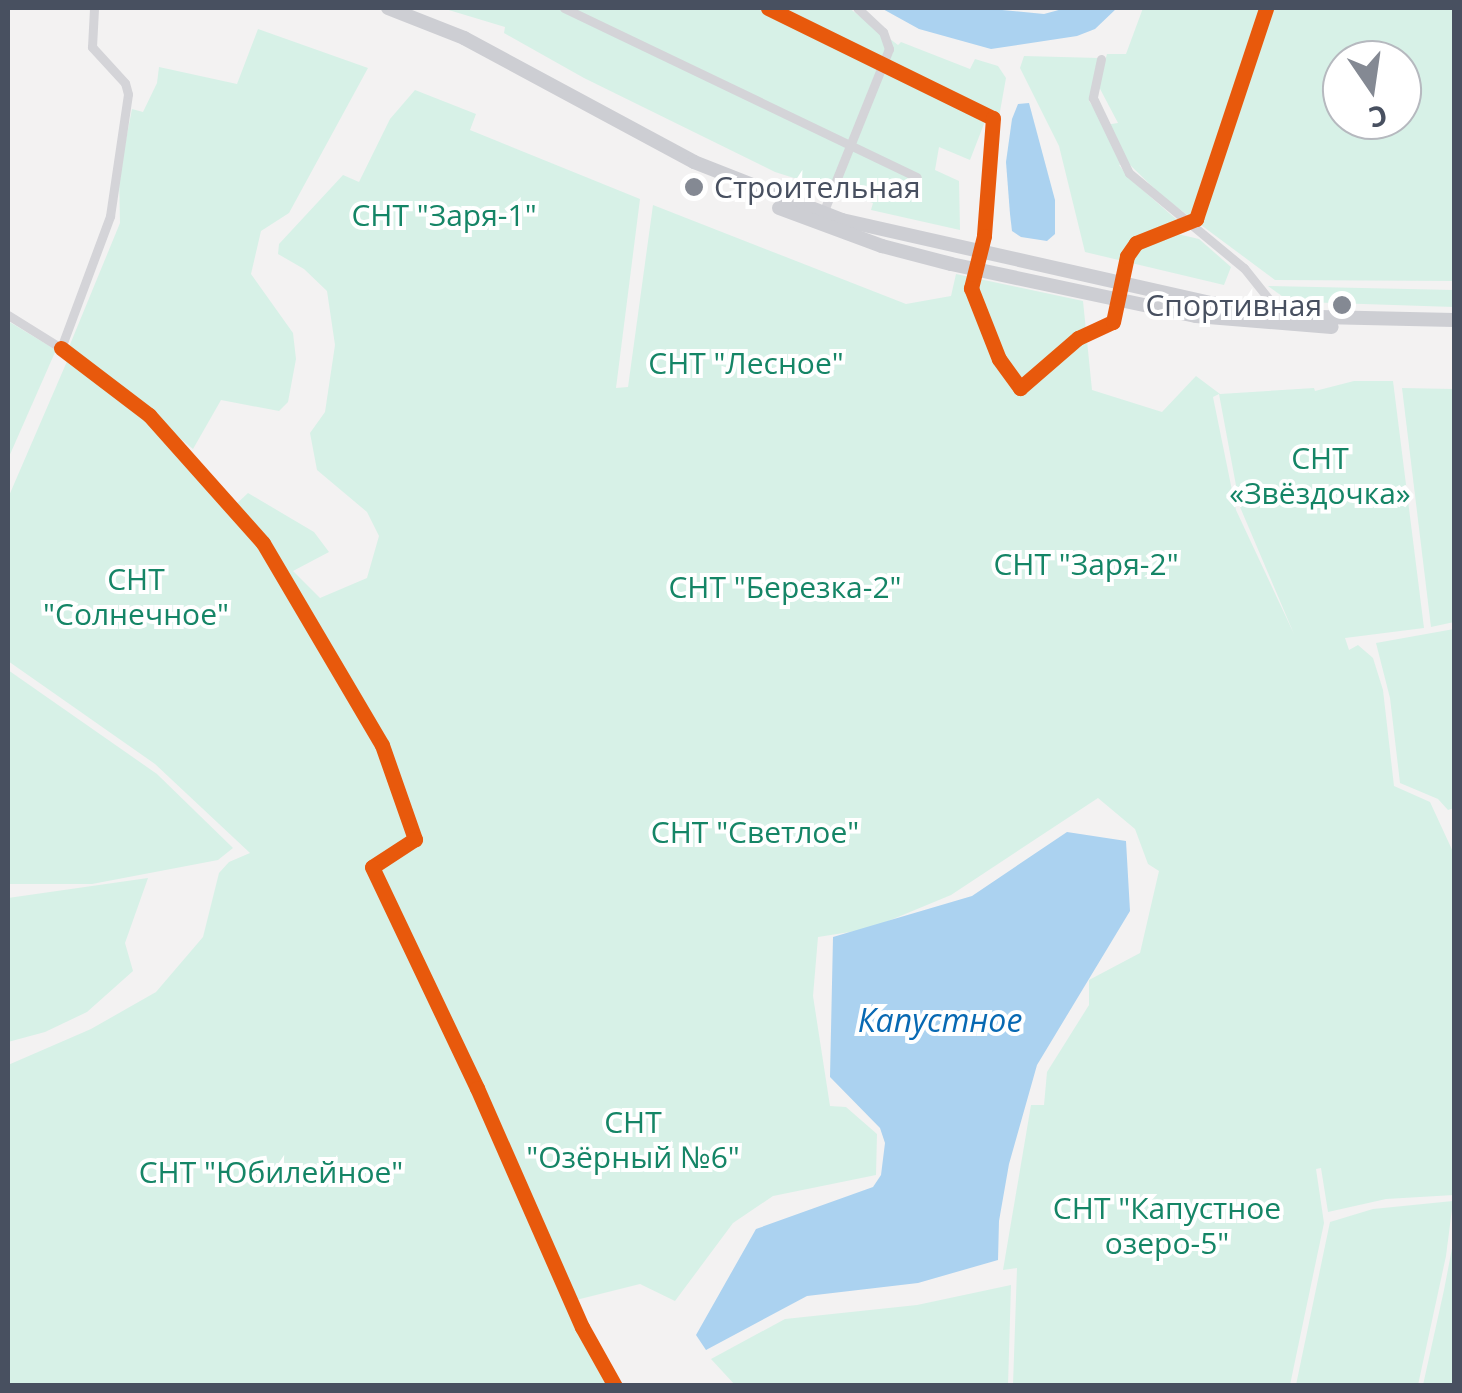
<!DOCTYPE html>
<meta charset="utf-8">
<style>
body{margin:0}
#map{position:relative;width:1462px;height:1393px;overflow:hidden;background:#f3f2f2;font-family:"Open Sans",sans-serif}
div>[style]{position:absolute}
.green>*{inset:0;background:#d7f1e7}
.water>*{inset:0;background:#abd2f0}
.minor>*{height:9px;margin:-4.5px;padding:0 4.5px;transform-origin:4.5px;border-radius:4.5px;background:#d4d4d8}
.primary>*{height:14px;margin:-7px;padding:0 7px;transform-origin:7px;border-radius:7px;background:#cdced3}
.cycleway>*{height:15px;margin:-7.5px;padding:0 7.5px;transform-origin:7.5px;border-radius:7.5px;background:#e8590c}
.dots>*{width:28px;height:28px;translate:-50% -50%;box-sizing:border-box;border:5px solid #fff;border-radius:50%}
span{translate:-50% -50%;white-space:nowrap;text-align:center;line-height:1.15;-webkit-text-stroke:8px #fff;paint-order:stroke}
.poi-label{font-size:30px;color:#485060}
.left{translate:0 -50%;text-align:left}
.right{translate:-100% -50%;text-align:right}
.park-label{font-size:30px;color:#158566}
.water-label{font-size:32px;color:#0869b3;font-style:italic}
.frame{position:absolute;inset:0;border:10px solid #485060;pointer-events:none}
.north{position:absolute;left:1322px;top:40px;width:100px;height:100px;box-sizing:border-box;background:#fff;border:2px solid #b6b9bf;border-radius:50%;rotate:167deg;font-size:28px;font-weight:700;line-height:40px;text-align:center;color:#485060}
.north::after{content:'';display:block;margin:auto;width:35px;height:45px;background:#848993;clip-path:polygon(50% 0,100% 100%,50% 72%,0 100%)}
</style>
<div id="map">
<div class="green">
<i style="clip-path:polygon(442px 8px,849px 8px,898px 45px,901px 42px,970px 69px,975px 59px,998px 66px,1006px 78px,999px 117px,989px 111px,970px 160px,939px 147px,935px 170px,959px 181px,960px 230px,871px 210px,873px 203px,775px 172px,584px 78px,504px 33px,505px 27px)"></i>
<i style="clip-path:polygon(evenodd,1143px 8px,1263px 8px,1209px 172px,1217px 175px,1271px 8px,1454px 8px,1454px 281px,1275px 280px,1162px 196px,1127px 162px,1119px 165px,1129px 178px,1177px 220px,1173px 233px,1199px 239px,1231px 267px,1224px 285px,1085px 252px,1059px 146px,1020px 68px,1024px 56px,1099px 58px,1089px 101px,1105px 125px,1118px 123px,1098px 85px,1107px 54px,1126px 54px,1143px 8px,1342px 60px,1402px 60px,1402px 120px,1342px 120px,1342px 60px)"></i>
<i style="clip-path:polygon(258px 29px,368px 68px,289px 213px,261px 231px,251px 274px,293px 333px,296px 359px,288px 402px,279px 411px,221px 400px,193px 449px,69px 347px,120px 223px,119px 175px,132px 109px,143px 112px,157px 83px,159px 67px,237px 84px)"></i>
<i style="clip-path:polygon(evenodd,415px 90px,476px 114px,470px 130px,640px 199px,616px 388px,628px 387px,653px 205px,906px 304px,951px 296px,956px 274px,1083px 301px,1092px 390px,1162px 412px,1196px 376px,1220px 394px,1314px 388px,1315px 391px,1354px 381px,1393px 381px,1424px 628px,1345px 638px,1349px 650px,1358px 645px,1373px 658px,1383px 690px,1394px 786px,1430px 802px,1454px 854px,1454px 1195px,1386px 1199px,1328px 1212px,1321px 1168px,1316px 1169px,1324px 1223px,1290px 1385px,1013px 1385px,1017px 1268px,1003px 1270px,1031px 1105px,1044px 1105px,1047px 1072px,1089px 1005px,1089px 980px,1140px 953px,1159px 871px,1148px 864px,1135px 829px,1098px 798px,951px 895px,869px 929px,818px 937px,813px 996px,830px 1106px,846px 1107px,877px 1134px,876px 1175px,773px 1196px,733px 1223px,675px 1301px,640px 1284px,568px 1302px,611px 1385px,8px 1385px,8px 1065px,91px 1029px,156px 992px,203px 937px,219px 873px,229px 862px,250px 853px,155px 764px,8px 661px,8px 498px,68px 359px,128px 404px,188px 461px,230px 510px,248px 493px,314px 532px,329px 552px,293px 571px,320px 598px,367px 578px,379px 536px,367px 512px,317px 470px,310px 433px,325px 412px,335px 345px,327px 291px,304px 269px,278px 254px,279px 244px,343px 175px,359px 182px,390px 119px,415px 90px,1219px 394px,1240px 507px,1294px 634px,1236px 510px,1213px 397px,1219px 394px)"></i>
<i style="clip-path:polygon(1268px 286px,1454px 290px,1454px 307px,1303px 302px,1286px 299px)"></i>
<i style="clip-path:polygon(8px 321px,56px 350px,8px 459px)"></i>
<i style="clip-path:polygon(1402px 388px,1454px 389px,1454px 622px,1431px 627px)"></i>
<i style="clip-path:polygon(1454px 629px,1454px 808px,1448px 810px,1438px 799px,1400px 783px,1390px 698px,1376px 643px)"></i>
<i style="clip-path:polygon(8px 670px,157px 774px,233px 848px,218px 860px,92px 884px,8px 884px)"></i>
<i style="clip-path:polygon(148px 878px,125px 943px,133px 971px,87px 1012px,45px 1032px,8px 1042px,8px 898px)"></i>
<i style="clip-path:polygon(1453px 1201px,1446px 1256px,1418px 1385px,1296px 1385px,1330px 1222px,1373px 1209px)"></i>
<i style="clip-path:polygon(1454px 1238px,1454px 1385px,1423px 1385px,1444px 1290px)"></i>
<i style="clip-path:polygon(1011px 1285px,1008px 1385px,735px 1385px,711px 1359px,785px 1319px,917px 1305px)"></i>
</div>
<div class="water">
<i style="clip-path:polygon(881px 8px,981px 8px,1044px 14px,1066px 8px,1117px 8px,1095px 29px,1077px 36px,991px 49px,919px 29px)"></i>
<i style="clip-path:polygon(1029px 103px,1055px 200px,1055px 234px,1047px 241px,1021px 237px,1012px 231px,1010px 214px,1006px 162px,1012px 119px,1018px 104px)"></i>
<i style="clip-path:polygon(1067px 832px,1126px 841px,1130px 911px,1037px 1065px,1009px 1164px,999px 1221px,998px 1260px,918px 1283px,807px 1296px,706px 1350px,696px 1335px,756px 1229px,873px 1187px,881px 1175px,885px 1143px,880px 1128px,830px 1077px,833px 937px,972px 896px)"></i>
</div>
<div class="minor">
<i style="left:564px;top:8px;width:391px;rotate:25.6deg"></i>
<i style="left:768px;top:8px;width:250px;rotate:26.1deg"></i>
<i style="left:993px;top:118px;width:118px;rotate:94.4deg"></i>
<i style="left:984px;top:236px;width:54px;rotate:104deg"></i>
<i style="left:971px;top:288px;width:76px;rotate:68.5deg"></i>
<i style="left:999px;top:359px;width:36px;rotate:54deg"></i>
<i style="left:1020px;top:388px;width:77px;rotate:-40.8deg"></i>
<i style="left:1078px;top:338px;width:38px;rotate:-25deg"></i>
<i style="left:1113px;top:322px;width:67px;rotate:-78deg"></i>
<i style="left:1127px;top:256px;width:16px;rotate:-55deg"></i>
<i style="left:1136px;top:243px;width:65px;rotate:-21.8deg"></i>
<i style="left:1196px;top:219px;width:222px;rotate:-71.6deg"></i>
<i style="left:1101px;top:59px;width:40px;rotate:102deg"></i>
<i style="left:1093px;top:98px;width:83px;rotate:64.4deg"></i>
<i style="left:1129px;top:173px;width:149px;rotate:39.6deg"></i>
<i style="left:1244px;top:268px;width:58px;rotate:51.3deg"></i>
<i style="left:823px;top:213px;width:177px;rotate:-68.1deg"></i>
<i style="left:889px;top:49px;width:18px;rotate:-109deg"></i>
<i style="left:883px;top:32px;width:35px;rotate:-137deg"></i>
<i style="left:8px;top:315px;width:62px;rotate:31.9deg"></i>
<i style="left:61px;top:348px;width:141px;rotate:-69.6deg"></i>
<i style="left:110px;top:216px;width:123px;rotate:-81.6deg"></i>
<i style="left:128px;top:94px;width:11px;rotate:-105deg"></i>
<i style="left:125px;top:83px;width:49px;rotate:-132.5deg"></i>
<i style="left:92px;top:47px;width:39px;rotate:-87deg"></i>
<i style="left:61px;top:348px;width:111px;rotate:37.3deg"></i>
<i style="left:149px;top:415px;width:171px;rotate:48.3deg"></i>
<i style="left:263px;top:543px;width:234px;rotate:59.5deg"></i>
<i style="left:382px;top:745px;width:100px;rotate:70.7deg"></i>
<i style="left:415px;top:839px;width:51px;rotate:146.9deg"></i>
<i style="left:372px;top:867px;width:245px;rotate:64.6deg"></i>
<i style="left:477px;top:1088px;width:261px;rotate:66.3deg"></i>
<i style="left:582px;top:1327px;width:68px;rotate:60.8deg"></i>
</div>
<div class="primary">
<i style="left:388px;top:8px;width:82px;rotate:21.5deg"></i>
<i style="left:464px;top:38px;width:261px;rotate:28.3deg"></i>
<i style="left:694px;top:162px;width:159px;rotate:21.4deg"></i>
<i style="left:842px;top:220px;width:378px;rotate:12.7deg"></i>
<i style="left:1211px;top:303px;width:110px;rotate:7.3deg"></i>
<i style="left:1320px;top:317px;width:134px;rotate:1.3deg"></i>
<i style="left:779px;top:208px;width:110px;rotate:20.3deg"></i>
<i style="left:882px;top:246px;width:71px;rotate:14.6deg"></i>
<i style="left:951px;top:264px;width:250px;rotate:12deg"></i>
<i style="left:1196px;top:316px;width:136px;rotate:4.6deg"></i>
</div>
<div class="cycleway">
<i style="left:768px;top:8px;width:250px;rotate:26.1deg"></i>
<i style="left:993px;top:118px;width:118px;rotate:94.4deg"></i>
<i style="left:984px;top:236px;width:54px;rotate:104deg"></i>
<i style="left:971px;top:288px;width:76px;rotate:68.5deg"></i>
<i style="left:999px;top:359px;width:36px;rotate:54deg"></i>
<i style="left:1020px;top:388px;width:77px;rotate:-40.8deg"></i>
<i style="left:1078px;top:338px;width:38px;rotate:-25deg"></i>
<i style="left:1113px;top:322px;width:67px;rotate:-78deg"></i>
<i style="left:1127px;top:256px;width:16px;rotate:-55deg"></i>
<i style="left:1136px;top:243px;width:65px;rotate:-21.8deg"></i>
<i style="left:1196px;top:219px;width:222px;rotate:-71.6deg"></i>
<i style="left:61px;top:348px;width:111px;rotate:37.3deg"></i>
<i style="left:149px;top:415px;width:171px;rotate:48.3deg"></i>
<i style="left:263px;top:543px;width:234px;rotate:59.5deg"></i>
<i style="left:382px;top:745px;width:100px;rotate:70.7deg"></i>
<i style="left:415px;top:839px;width:51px;rotate:146.9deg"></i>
<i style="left:372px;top:867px;width:245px;rotate:64.6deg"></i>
<i style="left:477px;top:1088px;width:261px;rotate:66.3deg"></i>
<i style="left:582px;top:1327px;width:68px;rotate:60.8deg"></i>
</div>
<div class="dots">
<i style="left:694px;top:187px;background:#848993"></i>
<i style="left:1342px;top:305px;background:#848993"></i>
</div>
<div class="poi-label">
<span class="left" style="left:714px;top:187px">Строительная</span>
<span class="right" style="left:1322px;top:305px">Спортивная</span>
</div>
<div class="park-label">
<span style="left:444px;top:215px">СНТ "Заря-1"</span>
<span style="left:746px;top:363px">СНТ "Лесное"</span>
<span style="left:1320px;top:475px">СНТ<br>«Звёздочка»</span>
<span style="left:1086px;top:564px">СНТ "Заря-2"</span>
<span style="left:136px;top:596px">СНТ<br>"Солнечное"</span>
<span style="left:785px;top:587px">СНТ "Березка-2"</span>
<span style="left:755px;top:832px">СНТ "Светлое"</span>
<span style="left:633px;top:1139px">СНТ<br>"Озёрный №6"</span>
<span style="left:271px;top:1172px">СНТ "Юбилейное"</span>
<span style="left:1167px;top:1225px">СНТ "Капустное<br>озеро-5"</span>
</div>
<div class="water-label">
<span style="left:940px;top:1020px">Капустное</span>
</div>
<div class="frame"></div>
<div class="north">С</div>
</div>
